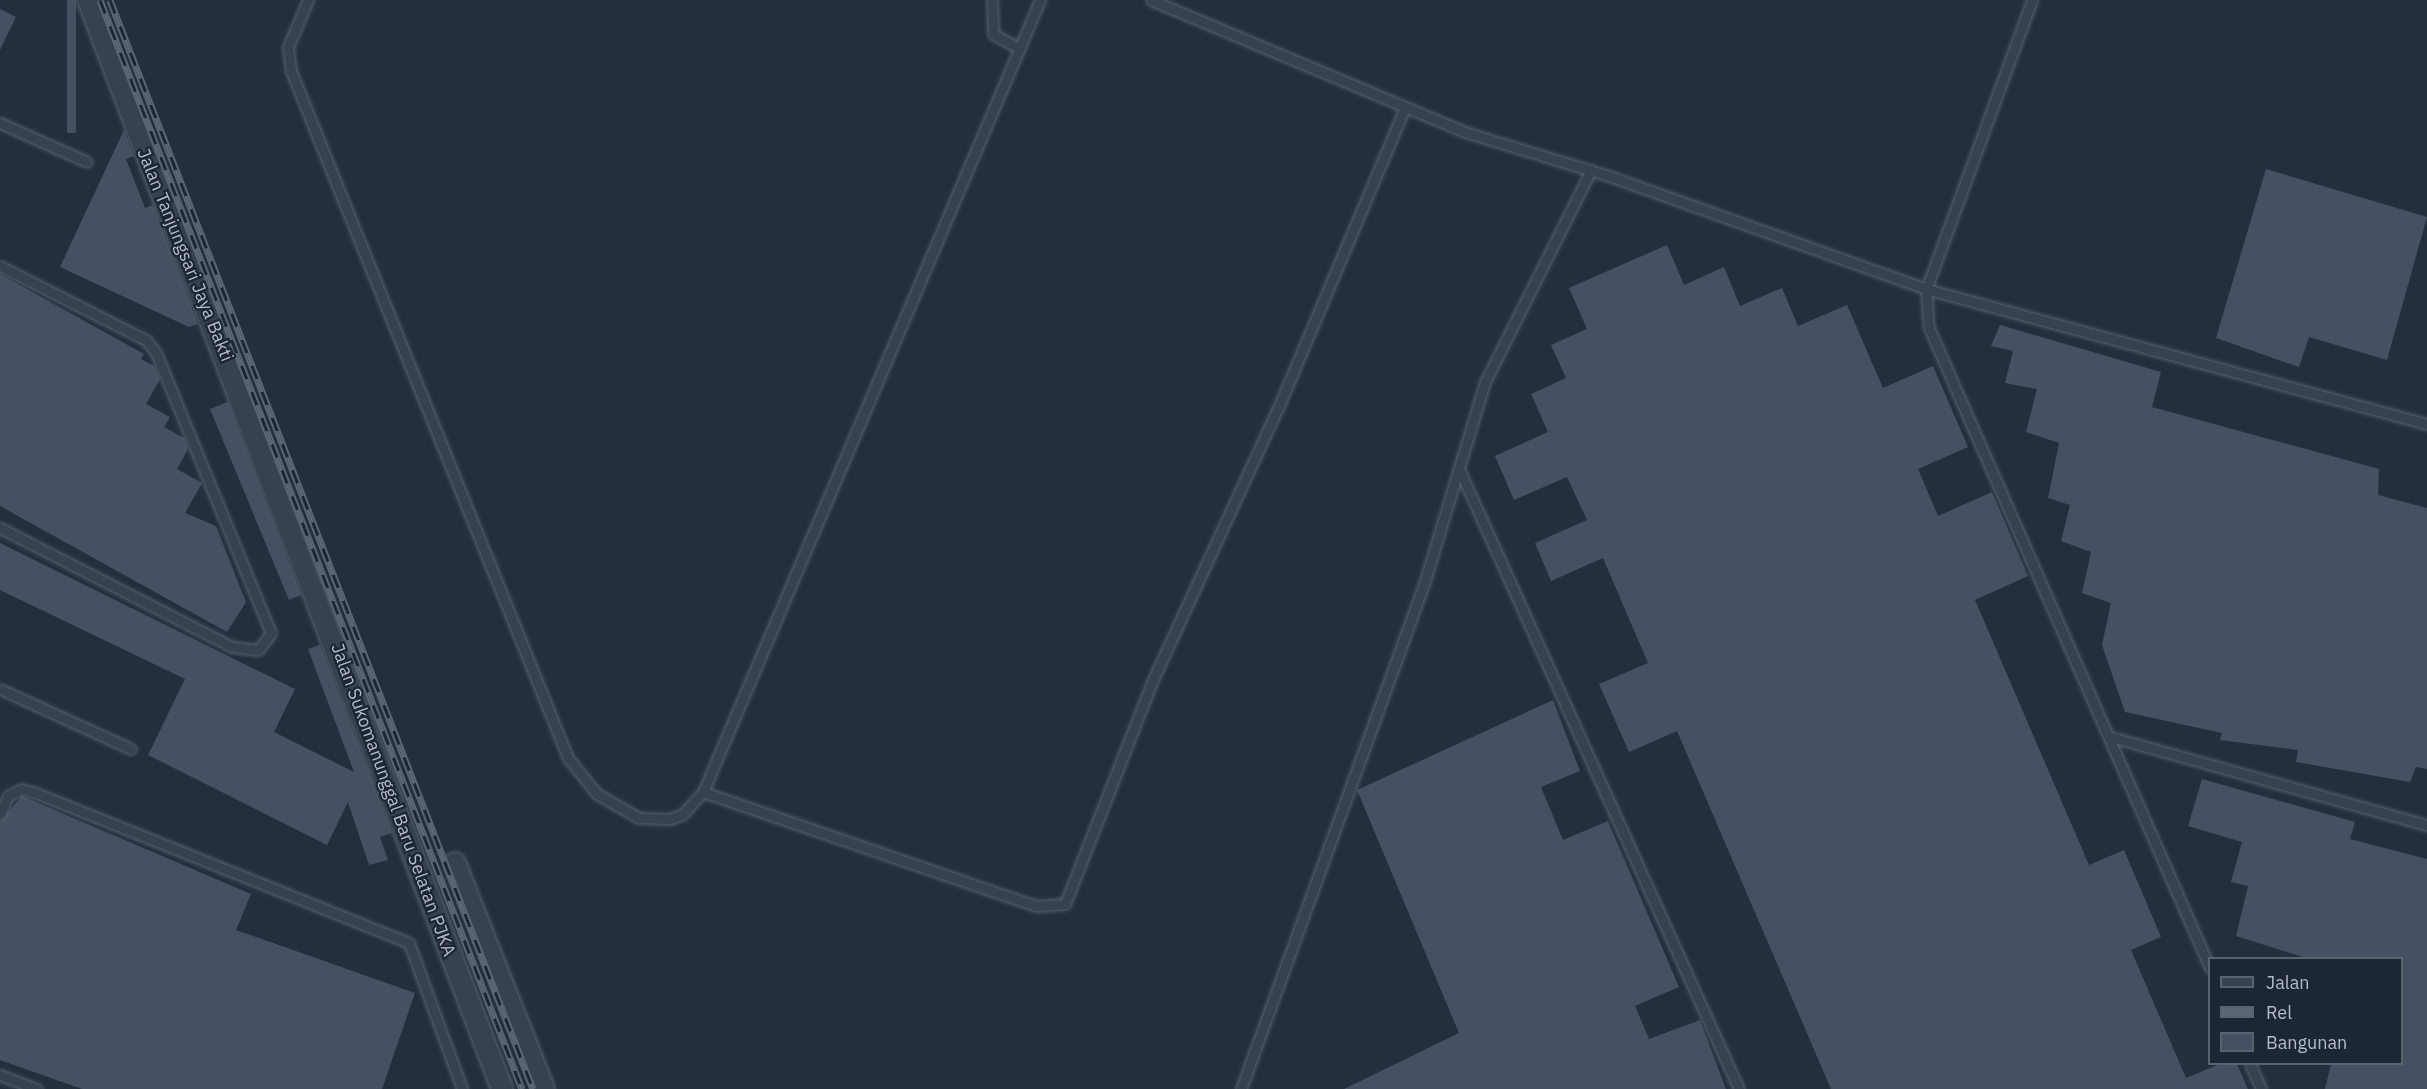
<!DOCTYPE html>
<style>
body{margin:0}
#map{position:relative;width:2427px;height:1089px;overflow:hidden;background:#242f3e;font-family:"IBM Plex Sans",sans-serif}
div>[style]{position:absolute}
.building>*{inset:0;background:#455162;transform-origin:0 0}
.roads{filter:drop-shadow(0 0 2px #565f6c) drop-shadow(0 0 2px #565f6c)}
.lane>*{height:9px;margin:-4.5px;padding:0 4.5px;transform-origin:4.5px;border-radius:4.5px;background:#38414e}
.street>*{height:20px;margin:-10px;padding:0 10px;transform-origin:10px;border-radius:10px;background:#38414e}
.rail>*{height:7px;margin-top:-3.5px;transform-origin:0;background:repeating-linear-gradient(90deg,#1d2633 0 14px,#5a6575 0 28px);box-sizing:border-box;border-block:2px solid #5a6575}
span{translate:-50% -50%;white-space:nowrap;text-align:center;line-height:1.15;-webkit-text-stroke:4.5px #1d2633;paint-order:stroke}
.street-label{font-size:18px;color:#b4bcc9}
.legend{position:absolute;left:2208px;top:957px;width:195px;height:108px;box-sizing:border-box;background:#1d2633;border:2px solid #59626f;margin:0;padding:8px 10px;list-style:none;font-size:18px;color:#b4bcc9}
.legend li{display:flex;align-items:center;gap:12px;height:30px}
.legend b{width:30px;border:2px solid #59626f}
</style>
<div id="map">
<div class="building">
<i style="left:67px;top:0;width:9px;height:133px"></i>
<i style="clip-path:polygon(0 9px,16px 17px,0 50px)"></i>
<i style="clip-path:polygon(124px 130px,134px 156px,126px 159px,145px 208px,153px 205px,198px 324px,189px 327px,60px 267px)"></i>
<i style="clip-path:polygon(2266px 169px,2427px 217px,2387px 360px,2309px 337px,2299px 367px,2216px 338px)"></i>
<i style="clip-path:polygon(1667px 245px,1684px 285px,1724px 267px,1740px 306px,1782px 288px,1798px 326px,1847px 305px,1883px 388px,1933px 366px,1968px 447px,1918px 469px,1938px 516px,1992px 492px,2028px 576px,1975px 600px,2089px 865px,2124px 850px,2161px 937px,2131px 950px,2186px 1078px,2220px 1064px,2237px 1064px,2248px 1089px,1831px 1089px,1677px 731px,1629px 752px,1599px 684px,1648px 663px,1603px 558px,1551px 581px,1535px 543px,1587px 520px,1567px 477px,1514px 500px,1495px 456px,1548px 432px,1531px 394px,1566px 378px,1551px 345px,1587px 329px,1569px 288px)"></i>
<i style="clip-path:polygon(0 274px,144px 354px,141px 359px,154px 366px,160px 379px,146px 404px,170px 417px,164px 427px,184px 438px,188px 449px,177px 469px,202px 483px,185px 513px,216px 526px,246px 602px,227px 632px,0 506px)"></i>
<i style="clip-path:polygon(2000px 325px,2161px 372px,2152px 407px,2379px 469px,2378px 495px,2427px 508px,2427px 769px,2416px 767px,2410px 782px,2296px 762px,2298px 750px,2220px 740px,2222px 733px,2125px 712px,2102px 645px,2111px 603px,2082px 593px,2091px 552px,2061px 541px,2070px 505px,2048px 498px,2059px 443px,2026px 432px,2037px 389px,2005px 383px,2013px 351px,1991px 346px)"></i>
<i style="clip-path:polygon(228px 402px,301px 595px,289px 600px,210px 409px)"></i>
<i style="clip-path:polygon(0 543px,295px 689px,274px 732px,354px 772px,308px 649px,320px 645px,392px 833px,380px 837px,388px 860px,369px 865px,348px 802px,327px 845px,148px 755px,185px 679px,0 590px)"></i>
<i style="clip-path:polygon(1553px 700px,1580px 771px,1541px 787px,1563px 840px,1608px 821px,1679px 987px,1635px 1006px,1649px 1039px,1700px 1020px,1726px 1089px,1344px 1089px,1459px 1033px,1357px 790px)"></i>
<i style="clip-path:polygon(2202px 779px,2355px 822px,2350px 839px,2427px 859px,2427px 1089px,2325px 1089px,2331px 1064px,2402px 1064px,2402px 958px,2306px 958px,2236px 936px,2248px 886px,2231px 882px,2242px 842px,2188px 826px)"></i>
<i style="clip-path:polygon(22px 796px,251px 894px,236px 930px,415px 993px,382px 1089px,82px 1089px,0 1060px,0 821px)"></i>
</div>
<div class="roads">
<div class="lane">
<i style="left:308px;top:0;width:51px;rotate:113.1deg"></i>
<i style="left:288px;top:47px;width:24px;rotate:83deg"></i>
<i style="left:291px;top:71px;width:741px;rotate:68.04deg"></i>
<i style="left:568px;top:758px;width:46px;rotate:51.1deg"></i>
<i style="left:597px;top:794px;width:48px;rotate:29.7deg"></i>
<i style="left:639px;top:818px;width:31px;rotate:2deg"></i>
<i style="left:670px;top:819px;width:14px;rotate:-21deg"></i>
<i style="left:683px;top:814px;width:30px;rotate:-48deg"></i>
<i style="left:703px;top:792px;width:861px;rotate:-66.95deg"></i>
<i style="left:992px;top:0;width:34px;rotate:88deg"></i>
<i style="left:993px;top:34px;width:29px;rotate:29deg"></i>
<i style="left:1151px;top:0;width:341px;rotate:22.8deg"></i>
<i style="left:1465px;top:132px;width:151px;rotate:17deg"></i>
<i style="left:1609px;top:176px;width:337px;rotate:19.6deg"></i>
<i style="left:1926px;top:289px;width:519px;rotate:15.08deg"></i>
<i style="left:2032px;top:0;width:308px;rotate:110.1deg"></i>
<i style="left:1926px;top:289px;width:39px;rotate:86deg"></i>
<i style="left:1929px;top:328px;width:699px;rotate:66.3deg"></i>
<i style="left:0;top:123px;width:95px;rotate:24.1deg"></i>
<i style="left:0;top:266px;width:164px;rotate:26.9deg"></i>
<i style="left:146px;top:340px;width:16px;rotate:52deg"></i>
<i style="left:156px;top:353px;width:303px;rotate:67.7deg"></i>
<i style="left:271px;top:633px;width:21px;rotate:127deg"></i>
<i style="left:258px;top:650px;width:26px;rotate:-173deg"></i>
<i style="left:232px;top:647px;width:261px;rotate:-152.8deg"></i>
<i style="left:1459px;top:469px;width:680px;rotate:65.7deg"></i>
<i style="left:0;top:689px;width:144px;rotate:24.6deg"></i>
<i style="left:2111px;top:737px;width:328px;rotate:15.6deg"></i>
<i style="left:703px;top:792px;width:352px;rotate:18.9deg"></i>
<i style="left:1036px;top:906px;width:29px;rotate:-4deg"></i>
<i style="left:1065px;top:904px;width:236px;rotate:-68.6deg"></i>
<i style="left:1151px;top:684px;width:304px;rotate:-65.3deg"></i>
<i style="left:1278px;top:408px;width:324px;rotate:-67.1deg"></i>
<i style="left:0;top:814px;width:20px;rotate:-66deg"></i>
<i style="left:8px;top:796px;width:15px;rotate:-28deg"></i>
<i style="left:21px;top:789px;width:16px;rotate:15deg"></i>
<i style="left:36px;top:793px;width:402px;rotate:21.9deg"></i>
<i style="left:409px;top:943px;width:155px;rotate:70deg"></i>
<i style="left:2250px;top:1064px;width:27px;rotate:66deg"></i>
<i style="left:0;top:1075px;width:40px;rotate:21deg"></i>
<i style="left:1241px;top:1089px;width:537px;rotate:-70.08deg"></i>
<i style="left:1424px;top:584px;width:211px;rotate:-73.2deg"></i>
<i style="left:1485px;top:382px;width:237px;rotate:-63.4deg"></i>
</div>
<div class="street">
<i style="left:88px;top:0;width:1165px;rotate:69.18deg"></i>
<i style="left:455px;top:863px;width:243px;rotate:68.5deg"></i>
</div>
</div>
<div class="rail">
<i style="left:100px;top:0;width:1168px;rotate:68.82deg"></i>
<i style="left:110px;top:0;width:1168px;rotate:68.77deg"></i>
</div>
<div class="street-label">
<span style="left:185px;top:255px;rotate:68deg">Jalan Tanjungsari Jaya Bakti</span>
<span style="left:393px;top:800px;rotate:70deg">Jalan Sukomanunggal Baru Selatan PJKA</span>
</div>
<ul class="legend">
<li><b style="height:8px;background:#38414e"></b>Jalan</li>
<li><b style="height:8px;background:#5a6575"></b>Rel</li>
<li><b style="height:16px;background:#455162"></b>Bangunan</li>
</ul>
</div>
